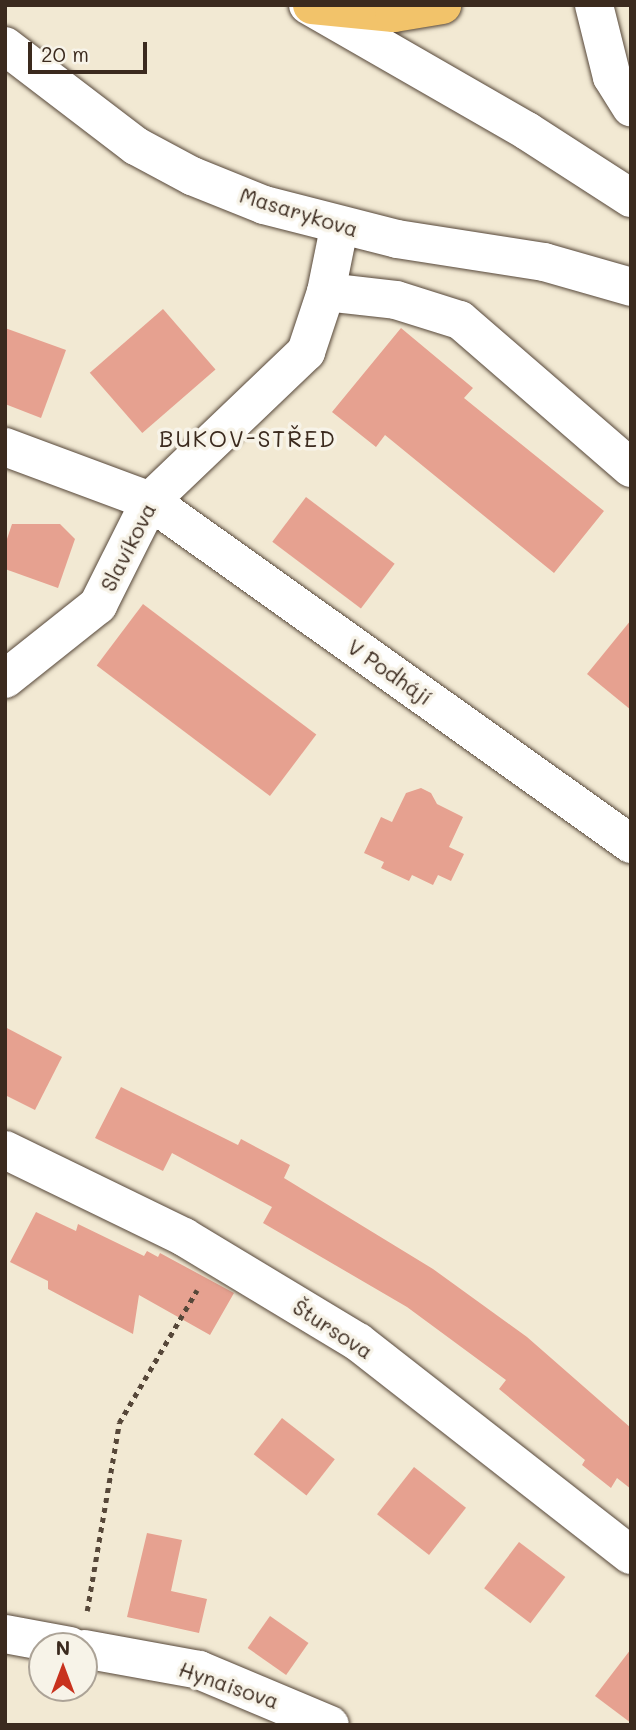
<!DOCTYPE html>
<meta charset="utf-8">
<style>
body{margin:0}
#map{position:relative;width:636px;height:1730px;overflow:hidden;background:#f2e9d3;font-family:Mali,sans-serif}
div>[style]{position:absolute}
.building>*{inset:0;background:#e6a190;transform-origin:0 0}
.path>*{height:4.5px;margin-top:-2.25px;transform-origin:0;background:repeating-linear-gradient(90deg,#564739 0 5px,transparent 0 10px)}
.roads{filter:drop-shadow(0 0 2px #564739) drop-shadow(0 0 2px #564739)}
.minor>*{height:38px;margin:-19px;padding:0 19px;transform-origin:19px;border-radius:19px;background:#fff}
.major>*{height:38px;margin:-19px;padding:0 19px;transform-origin:19px;border-radius:19px;background:#f2c36a}
span{translate:-50% -50%;white-space:nowrap;text-align:center;line-height:1.15;-webkit-text-stroke:7px #f7f3e8;paint-order:stroke}
.street-label{font-size:21px;color:#3b2a1e}
.neighbourhood-label{font-size:23px;color:#3b2a1e;letter-spacing:2px}
.frame{position:absolute;inset:0;border:7px solid #3b2a1e;pointer-events:none}
.north{position:absolute;left:28px;top:1632px;width:70px;height:70px;box-sizing:border-box;background:#f7f3e8;border:2px solid #aca397;border-radius:50%;rotate:0deg;font-size:19px;font-weight:700;line-height:28px;text-align:center;color:#3b2a1e}
.north::after{content:'';display:block;margin:auto;width:24px;height:32px;background:#c8321e;clip-path:polygon(50% 0,100% 100%,50% 72%,0 100%)}
.scale{position:absolute;left:28px;top:42px;width:119px;height:32px;box-sizing:border-box;border:4px solid #3b2a1e;border-top:0;padding-left:9px;font-size:21px;line-height:24px;white-space:nowrap;color:#3b2a1e;-webkit-text-stroke:5px #f7f3e8;paint-order:stroke}
</style>
<div id="map">
<div class="building">
<i style="left:163px;top:309px;width:80px;height:97px;rotate:49deg"></i>
<i style="clip-path:polygon(5px 328px,66px 350px,41px 418px,5px 404px)"></i>
<i style="clip-path:polygon(401px 328px,473px 388px,464px 398px,604px 511px,554px 573px,385px 435px,376px 447px,332px 412px)"></i>
<i style="left:306px;top:497px;width:111px;height:56px;rotate:37deg"></i>
<i style="clip-path:polygon(12px 524px,60px 524px,75px 539px,58px 588px,5px 569px,5px 545px)"></i>
<i style="left:143px;top:604px;width:217px;height:77px;rotate:37deg"></i>
<i style="clip-path:polygon(631px 620px,631px 710px,587px 674px)"></i>
<i style="clip-path:polygon(421px 788px,431px 793px,437px 804px,463px 817px,449px 847px,464px 854px,451px 881px,438px 875px,433px 885px,412px 875px,409px 881px,381px 868px,384px 862px,364px 853px,381px 817px,392px 822px,406px 793px)"></i>
<i style="clip-path:polygon(5px 1027px,62px 1057px,35px 1110px,5px 1095px)"></i>
<i style="clip-path:polygon(121px 1087px,238px 1145px,241px 1139px,290px 1165px,284px 1178px,433px 1269px,527px 1337px,631px 1428px,631px 1489px,617px 1478px,611px 1488px,582px 1465px,585px 1460px,499px 1389px,506px 1380px,407px 1307px,263px 1223px,272px 1207px,172px 1153px,163px 1171px,95px 1138px)"></i>
<i style="clip-path:polygon(36px 1212px,76px 1231px,78px 1224px,144px 1256px,147px 1251px,158px 1257px,160px 1253px,234px 1293px,210px 1335px,139px 1295px,133px 1334px,48px 1289px,48px 1281px,10px 1262px)"></i>
<i style="left:282px;top:1418px;width:67px;height:46px;rotate:38deg"></i>
<i style="left:414px;top:1467px;width:66px;height:60px;rotate:38deg"></i>
<i style="clip-path:polygon(147px 1533px,182px 1540px,171px 1591px,207px 1599px,199px 1633px,127px 1617px)"></i>
<i style="left:519px;top:1542px;width:58px;height:58px;rotate:37deg"></i>
<i style="left:270px;top:1616px;width:47px;height:39px;rotate:35deg"></i>
<i style="clip-path:polygon(631px 1649px,631px 1723px,595px 1696px)"></i>
</div>
<div class="path">
<i style="left:87px;top:1611px;width:191px;rotate:-80.3deg"></i>
<i style="left:119px;top:1423px;width:154px;rotate:-59.6deg"></i>
</div>
<div class="roads">
<div class="minor">
<i style="left:308px;top:5px;width:253px;rotate:29.9deg"></i>
<i style="left:527px;top:131px;width:124px;rotate:32.8deg"></i>
<i style="left:594px;top:5px;width:74px;rotate:76deg"></i>
<i style="left:612px;top:77px;width:36px;rotate:58deg"></i>
<i style="left:5px;top:46px;width:165px;rotate:37.4deg"></i>
<i style="left:136px;top:146px;width:64px;rotate:28.2deg"></i>
<i style="left:192px;top:176px;width:78px;rotate:21.9deg"></i>
<i style="left:264px;top:205px;width:137px;rotate:14.3deg"></i>
<i style="left:397px;top:239px;width:149px;rotate:8.9deg"></i>
<i style="left:544px;top:262px;width:91px;rotate:16deg"></i>
<i style="left:326px;top:292px;width:70px;rotate:6.5deg"></i>
<i style="left:396px;top:300px;width:67px;rotate:17.4deg"></i>
<i style="left:460px;top:320px;width:226px;rotate:40.9deg"></i>
<i style="left:5px;top:447px;width:155px;rotate:20.4deg"></i>
<i style="left:150px;top:501px;width:591px;rotate:35.49deg"></i>
<i style="left:5px;top:679px;width:119px;rotate:-38.5deg"></i>
<i style="left:98px;top:605px;width:116px;rotate:-63.4deg"></i>
<i style="left:150px;top:501px;width:216px;rotate:-43.7deg"></i>
<i style="left:306px;top:352px;width:63px;rotate:-71.6deg"></i>
<i style="left:326px;top:292px;width:65px;rotate:-78.5deg"></i>
<i style="left:5px;top:1150px;width:199px;rotate:25.9deg"></i>
<i style="left:184px;top:1237px;width:203px;rotate:31.1deg"></i>
<i style="left:358px;top:1342px;width:346px;rotate:38deg"></i>
<i style="left:5px;top:1634px;width:66px;rotate:10.5deg"></i>
<i style="left:84px;top:1649px;width:117px;rotate:10.3deg"></i>
<i style="left:199px;top:1670px;width:142px;rotate:22.8deg"></i>
</div>
<div class="major">
<i style="left:312px;top:5px;width:82px;rotate:5.6deg"></i>
<i style="left:394px;top:13px;width:49px;rotate:-9.5deg"></i>
</div>
</div>
<div class="street-label">
<span style="left:299px;top:212px;rotate:17deg">Masarykova</span>
<span style="left:128px;top:547px;rotate:-63deg">Slavíkova</span>
<span style="left:390px;top:672px;rotate:35deg">V Podhájí</span>
<span style="left:333px;top:1329px;rotate:33deg">Štursova</span>
<span style="left:229px;top:1685px;rotate:19deg">Hynaisova</span>
</div>
<div class="neighbourhood-label">
<span style="left:248px;top:438px">BUKOV-STŘED</span>
</div>
<div class="frame"></div>
<div class="north">N</div>
<div class="scale">20 m</div>
</div>
